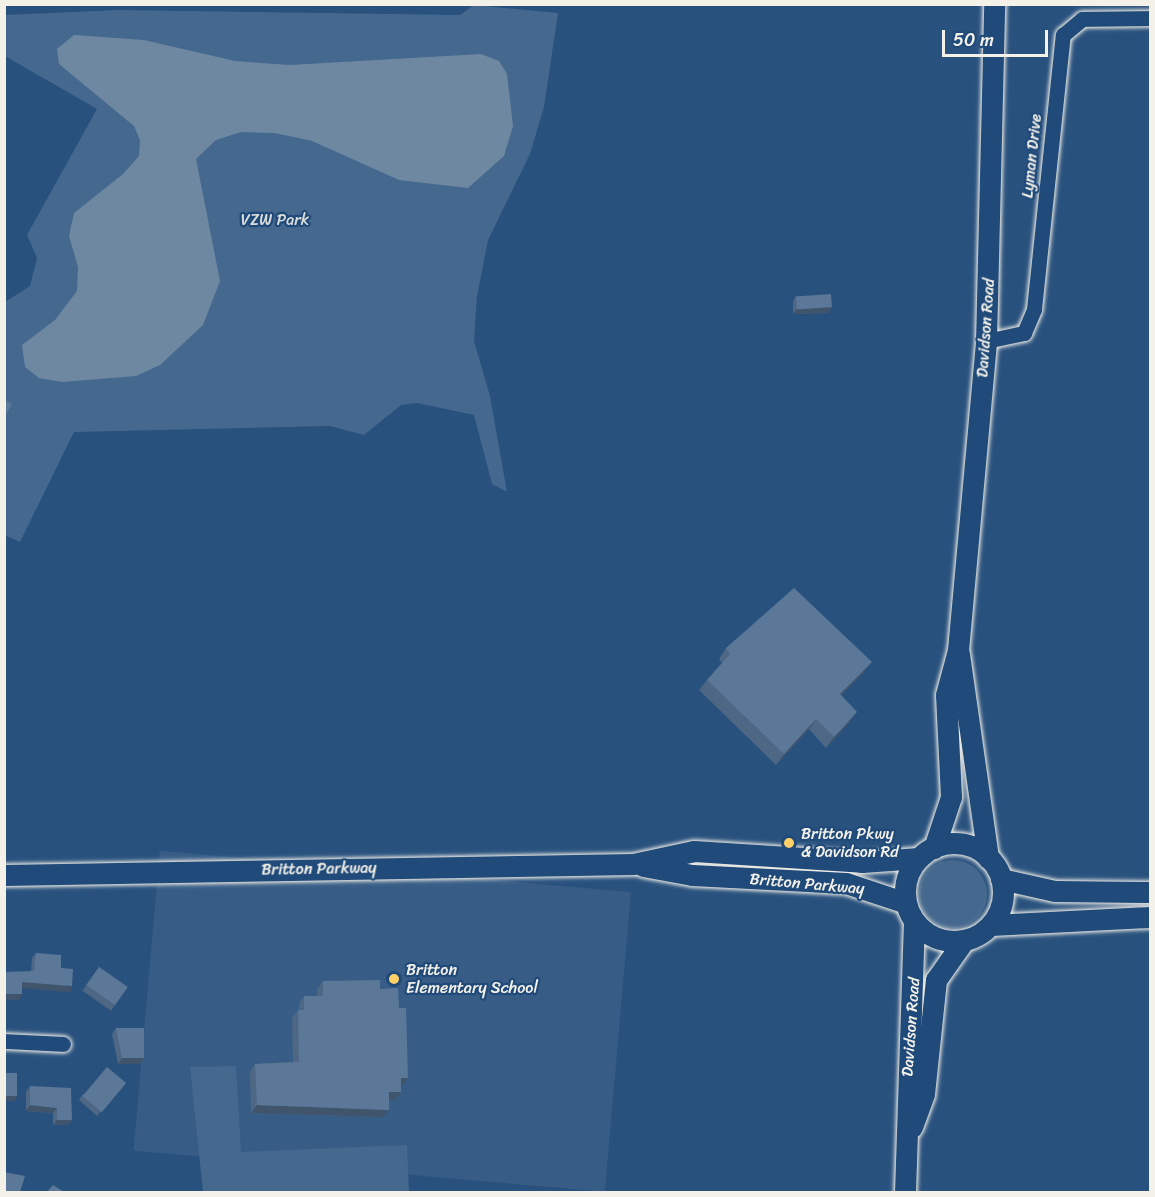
<!DOCTYPE html>
<style>
body{margin:0}
#map{position:relative;width:1155px;height:1197px;overflow:hidden;background:#28517e;font-family:Sriracha,sans-serif}
div>[style]{position:absolute}
.built>*{inset:0;background:#375d86;transform-origin:0 0}
.green>*{inset:0;background:#45688e}
.round{border-radius:50%}
.water>*{inset:0;background:#6e88a2}
.roads{filter:drop-shadow(0 0 2px #f4f1e8) drop-shadow(0 0 2px #f4f1e8)}
.minor>*{height:15px;margin:-7.5px;padding:0 7.5px;transform-origin:7.5px;border-radius:7.5px;background:#1f4a7a}
.secondary>*{height:21px;margin:-10.5px;padding:0 10.5px;transform-origin:10.5px;border-radius:10.5px;background:#1f4a7a}
.secondary>.ring{margin:-10.5px;padding:0;box-sizing:content-box;background:none;border:21px solid #1f4a7a;border-radius:50%}
.wall>*{inset:0;background:#4e6784;transform-origin:0 0}
.shaded-wall>*{inset:0;background:#40546b;transform-origin:0 0}
.building>*{inset:0;background:#5b7899;transform-origin:0 0}
.dots>*{width:16px;height:16px;translate:-50% -50%;box-sizing:border-box;border:3px solid #1f4a7a;border-radius:50%}
span{translate:-50% -50%;white-space:nowrap;text-align:center;line-height:1.15;-webkit-text-stroke:4.5px #1f4a7a;paint-order:stroke}
.street-label{font-size:16px;color:#f4f1e8}
.park-label{font-size:16px;color:#dadcda}
.poi-label{font-size:16px;color:#f4f1e8}
.left{translate:0 -50%;text-align:left}
.frame{position:absolute;inset:0;border:6px solid #f4f1e8;pointer-events:none}
.scale{position:absolute;left:942px;top:30px;width:106px;height:27px;box-sizing:border-box;border:3px solid #f4f1e8;border-top:0;padding-left:8px;font-size:18px;line-height:21px;white-space:nowrap;color:#f4f1e8;-webkit-text-stroke:4px #1f4a7a;paint-order:stroke}
</style>
<div id="map">
<div class="built">
<i style="left:631px;top:892px;width:301px;height:473px;rotate:95deg"></i>
</div>
<div class="green">
<i style="clip-path:polygon(474px 5px,558px 13px,544px 107px,530px 154px,488px 240px,477px 296px,474px 341px,490px 396px,507px 492px,492px 484px,474px 415px,417px 403px,401px 405px,364px 435px,330px 426px,74px 432px,20px 542px,5px 535px,5px 302px,30px 286px,37px 258px,27px 235px,97px 109px,5px 56px,5px 15px,119px 10px,460px 15px)"></i>
<i class="round" style="left:919px;top:860px;width:68px;height:68px"></i>
<i style="clip-path:polygon(236px 1066px,241px 1152px,407px 1145px,409px 1192px,203px 1192px,190px 1067px)"></i>
</div>
<div class="water">
<i style="clip-path:polygon(74px 35px,144px 40px,235px 61px,290px 65px,481px 54px,499px 61px,507px 74px,513px 126px,504px 156px,468px 188px,399px 180px,312px 141px,275px 133px,241px 132px,216px 140px,196px 159px,220px 281px,203px 325px,160px 365px,136px 376px,62px 382px,39px 378px,25px 367px,22px 345px,55px 320px,77px 291px,78px 267px,69px 236px,74px 213px,123px 174px,139px 156px,140px 140px,134px 126px,59px 64px,57px 49px)"></i>
</div>
<div class="roads">
<div class="minor">
<i style="left:986px;top:341px;width:39px;rotate:-12deg"></i>
<i style="left:1024px;top:333px;width:26px;rotate:-67deg"></i>
<i style="left:1034px;top:309px;width:276px;rotate:-84deg"></i>
<i style="left:1063px;top:35px;width:25px;rotate:-40deg"></i>
<i style="left:1082px;top:19px;width:68px;rotate:-0.8deg"></i>
<i style="left:4px;top:1041px;width:59px;rotate:2.9deg"></i>
</div>
<div class="secondary">
<i style="left:959px;top:654px;width:206px;rotate:81.9deg"></i>
<i class="ring" style="left:905px;top:843px;width:77px;height:77px"></i>
<i style="left:934px;top:848px;width:54px;rotate:-71.6deg"></i>
<i style="left:951px;top:797px;width:102px;rotate:-92.8deg"></i>
<i style="left:946px;top:695px;width:47px;rotate:-75.1deg"></i>
<i style="left:958px;top:650px;width:310px;rotate:-84.8deg"></i>
<i style="left:986px;top:341px;width:337px;rotate:-88.6deg"></i>
<i style="left:643px;top:866px;width:50px;rotate:10.4deg"></i>
<i style="left:692px;top:875px;width:154px;rotate:3deg"></i>
<i style="left:846px;top:883px;width:63px;rotate:18.4deg"></i>
<i style="left:4px;top:875px;width:629px;rotate:-1deg"></i>
<i style="left:633px;top:864px;width:62px;rotate:-12deg"></i>
<i style="left:694px;top:851px;width:168px;rotate:3.7deg"></i>
<i style="left:862px;top:862px;width:57px;rotate:-4deg"></i>
<i style="left:1001px;top:879px;width:55px;rotate:12.5deg"></i>
<i style="left:1055px;top:891px;width:95px;rotate:0.6deg"></i>
<i style="left:991px;top:925px;width:159px;rotate:-2.9deg"></i>
<i style="left:912px;top:1127px;width:35px;rotate:-70deg"></i>
<i style="left:924px;top:1094px;width:115px;rotate:-84deg"></i>
<i style="left:936px;top:980px;width:49px;rotate:-55deg"></i>
<i style="left:905px;top:1192px;width:271px;rotate:-88.1deg"></i>
</div>
</div>
<div class="wall">
<i style="clip-path:polygon(796px 296px,832px 307px,828px 313px,793px 314px,793px 301px)"></i>
<i style="clip-path:polygon(726px 648px,864px 672px,841px 695px,850px 722px,826px 748px,809px 729px,776px 765px,699px 690px,707px 680px,722px 663px,719px 659px)"></i>
<i style="clip-path:polygon(36px 953px,61px 968px,68px 991px,22px 987px,19px 1000px,4px 999px,31px 971px,32px 958px)"></i>
<i style="left:99px;top:967px;width:35px;height:29px;rotate:35deg"></i>
<i style="clip-path:polygon(323px 981px,380px 989px,402px 1086px,401px 1086px,401px 1092px,395px 1100px,389px 1100px,383px 1117px,251px 1113px,250px 1072px,255px 1064px,293px 1062px,292px 1018px,298px 1010px,299px 1010px,299px 1004px,304px 996px,317px 996px,317px 989px)"></i>
<i style="clip-path:polygon(116px 1028px,144px 1058px,140px 1064px,118px 1064px,112px 1034px)"></i>
<i style="clip-path:polygon(126px 1083px,97px 1116px,79px 1100px,82px 1095px)"></i>
<i style="clip-path:polygon(30px 1086px,72px 1120px,68px 1125px,53px 1125px,53px 1113px,26px 1111px,26px 1092px)"></i>
</div>
<div class="shaded-wall">
<i style="clip-path:polygon(832px 307px,828px 313px,793px 314px,797px 309px)"></i>
<i style="clip-path:polygon(872px 662px,864px 672px,832px 704px,840px 694px)"></i>
<i style="clip-path:polygon(857px 712px,850px 722px,826px 748px,834px 737px)"></i>
<i style="clip-path:polygon(816px 719px,809px 729px,776px 765px,784px 754px)"></i>
<i style="left:22px;top:982px;width:50px;height:6px;rotate:5deg"></i>
<i style="clip-path:polygon(4px 994px,22px 994px,19px 1000px,4px 999px)"></i>
<i style="clip-path:polygon(122px 1058px,144px 1058px,140px 1064px,118px 1064px)"></i>
<i style="clip-path:polygon(401px 1078px,408px 1078px,402px 1086px,395px 1086px)"></i>
<i style="clip-path:polygon(126px 1083px,122px 1089px,97px 1116px,101px 1111px)"></i>
<i style="clip-path:polygon(389px 1092px,401px 1092px,395px 1100px,383px 1100px)"></i>
<i style="clip-path:polygon(18px 1095px,14px 1101px,4px 1101px,4px 1096px)"></i>
<i style="clip-path:polygon(30px 1105px,57px 1108px,53px 1113px,26px 1111px)"></i>
<i style="clip-path:polygon(257px 1105px,389px 1110px,383px 1117px,251px 1113px)"></i>
<i style="clip-path:polygon(57px 1120px,72px 1120px,68px 1125px,53px 1125px)"></i>
</div>
<div class="building">
<i style="left:831px;top:294px;width:13px;height:35px;rotate:86deg"></i>
<i style="clip-path:polygon(4px 400px,12px 404px,4px 418px)"></i>
<i style="clip-path:polygon(794px 588px,872px 662px,840px 694px,857px 712px,834px 737px,816px 719px,784px 754px,707px 680px,730px 654px,726px 648px)"></i>
<i style="clip-path:polygon(36px 953px,61px 955px,61px 968px,73px 969px,72px 986px,22px 982px,22px 994px,4px 994px,4px 972px,34px 971px)"></i>
<i style="left:99px;top:967px;width:35px;height:22px;rotate:35deg"></i>
<i style="clip-path:polygon(380px 980px,380px 989px,398px 988px,399px 1008px,406px 1008px,408px 1078px,401px 1078px,401px 1092px,389px 1092px,389px 1110px,257px 1105px,255px 1064px,299px 1062px,298px 1010px,304px 1010px,304px 996px,323px 996px,323px 981px)"></i>
<i style="clip-path:polygon(116px 1028px,144px 1028px,144px 1058px,122px 1058px)"></i>
<i style="left:107px;top:1067px;width:25px;height:38px;rotate:40deg"></i>
<i style="left:4px;top:1073px;width:13px;height:23px"></i>
<i style="clip-path:polygon(30px 1086px,71px 1088px,72px 1120px,57px 1120px,57px 1108px,30px 1105px)"></i>
<i style="clip-path:polygon(4px 1172px,25px 1176px,20px 1192px,4px 1192px)"></i>
<i style="clip-path:polygon(53px 1185px,64px 1192px,47px 1192px)"></i>
</div>
<div class="dots">
<i style="left:789px;top:843px;background:#ffd166"></i>
<i style="left:394px;top:979px;background:#ffd166"></i>
</div>
<div class="street-label">
<span style="left:1032px;top:156px;rotate:-84deg">Lyman Drive</span>
<span style="left:986px;top:328px;rotate:-86deg">Davidson Road</span>
<span style="left:319px;top:869px;rotate:-1deg">Britton Parkway</span>
<span style="left:807px;top:884px;rotate:5deg">Britton Parkway</span>
<span style="left:911px;top:1027px;rotate:-86deg">Davidson Road</span>
</div>
<div class="park-label">
<span style="left:275px;top:220px">VZW Park</span>
</div>
<div class="poi-label">
<span class="left" style="left:801px;top:843px">Britton Pkwy<br>&amp; Davidson Rd</span>
<span class="left" style="left:406px;top:979px">Britton<br>Elementary School</span>
</div>
<div class="frame"></div>
<div class="scale">50 m</div>
</div>
